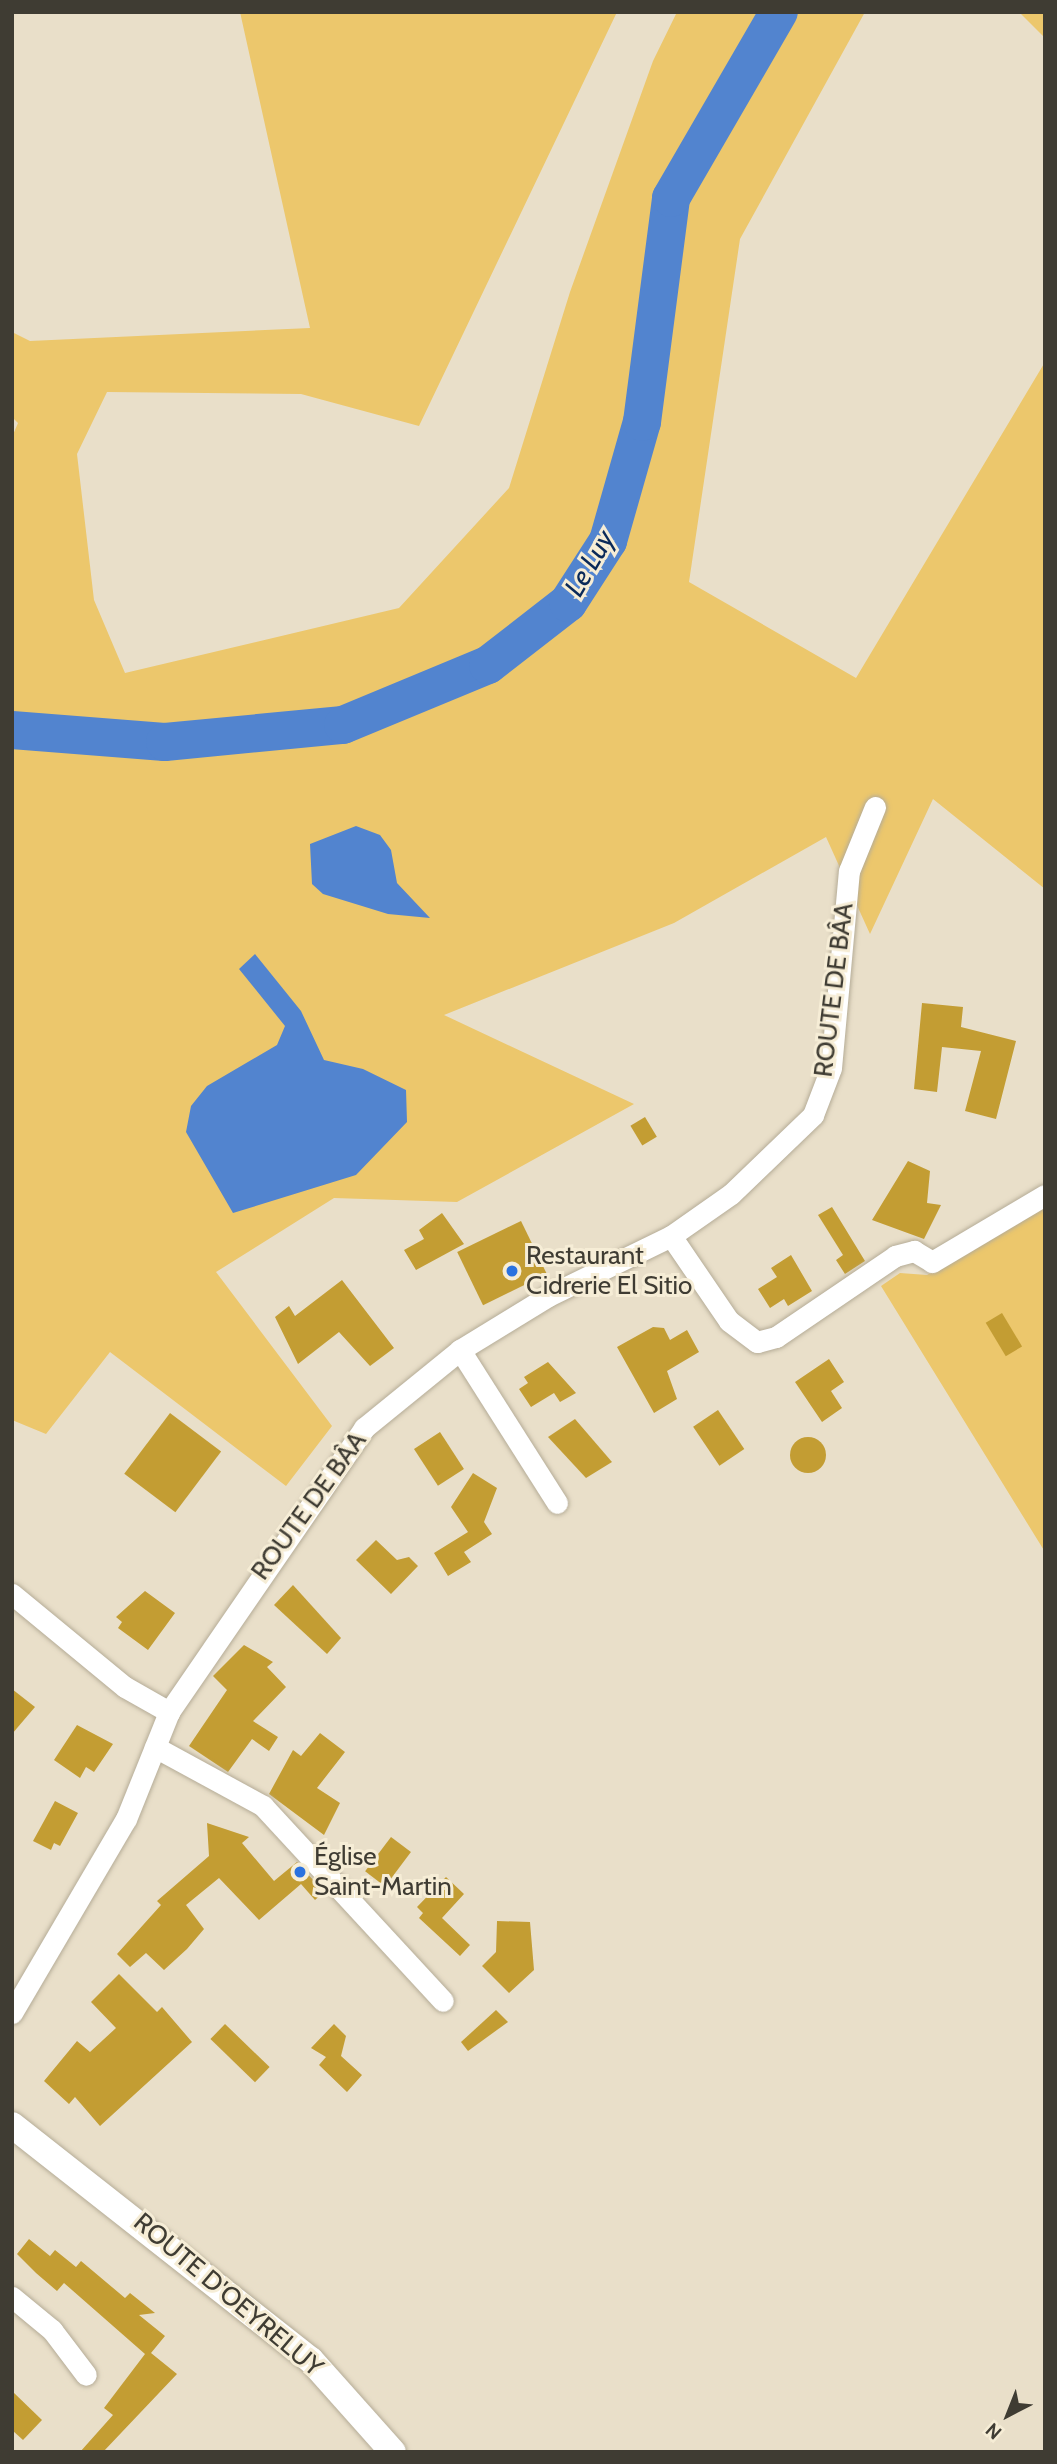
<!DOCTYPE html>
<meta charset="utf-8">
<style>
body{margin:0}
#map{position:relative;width:1057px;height:2464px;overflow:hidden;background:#e9dfc9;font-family:Cabin,sans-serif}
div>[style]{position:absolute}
.green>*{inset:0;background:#ecc76c}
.water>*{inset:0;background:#5284cf}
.river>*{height:38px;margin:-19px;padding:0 19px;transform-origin:19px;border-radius:19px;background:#5284cf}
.building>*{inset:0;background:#c39d33;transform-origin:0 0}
.round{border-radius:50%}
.roads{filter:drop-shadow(0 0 2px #b5ac97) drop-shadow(0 0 2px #b5ac97)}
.minor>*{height:21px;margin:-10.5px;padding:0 10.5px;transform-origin:10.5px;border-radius:10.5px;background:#fff}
.tertiary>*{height:26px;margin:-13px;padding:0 13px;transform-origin:13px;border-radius:13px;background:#fff}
.dots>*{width:19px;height:19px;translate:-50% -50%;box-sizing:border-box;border:4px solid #f6edd6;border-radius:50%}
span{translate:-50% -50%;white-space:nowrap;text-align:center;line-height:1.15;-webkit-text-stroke:6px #f6edd6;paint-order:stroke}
.street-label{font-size:26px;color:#3f3c33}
.poi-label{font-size:26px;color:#3f3c33}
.left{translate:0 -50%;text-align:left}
.water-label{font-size:28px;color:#092959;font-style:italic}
.frame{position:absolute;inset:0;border:14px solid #3f3c33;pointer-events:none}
.north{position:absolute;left:973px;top:2380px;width:70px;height:70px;-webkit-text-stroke:5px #f6edd6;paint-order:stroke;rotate:222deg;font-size:19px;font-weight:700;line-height:28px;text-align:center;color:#3f3c33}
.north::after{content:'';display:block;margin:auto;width:24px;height:32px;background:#3f3c33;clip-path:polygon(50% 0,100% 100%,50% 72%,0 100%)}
</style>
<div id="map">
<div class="green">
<i style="clip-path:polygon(240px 12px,617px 12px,419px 426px,301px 394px,107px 392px,77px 454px,94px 600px,125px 673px,399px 608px,509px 488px,570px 292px,653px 61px,677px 12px,865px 12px,740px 239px,689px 582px,856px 678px,1045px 362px,1045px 889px,933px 799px,870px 934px,826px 837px,674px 923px,444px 1015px,634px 1104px,457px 1202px,334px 1198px,216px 1272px,332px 1426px,286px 1486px,110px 1352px,46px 1434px,12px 1420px,12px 437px,18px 423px,12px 417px,12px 332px,30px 341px,310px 328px)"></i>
<i style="clip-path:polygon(1019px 12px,1045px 12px,1045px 38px)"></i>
<i style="clip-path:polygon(1045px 1206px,1045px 1552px,881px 1286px,900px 1273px,927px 1275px)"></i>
</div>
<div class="water">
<i style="clip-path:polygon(356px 826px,380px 835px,391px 850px,397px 883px,430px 918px,388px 914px,323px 894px,312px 884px,310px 844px)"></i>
<i style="clip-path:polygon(255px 954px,301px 1011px,324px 1060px,363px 1069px,406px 1090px,407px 1122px,356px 1175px,233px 1213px,186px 1132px,191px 1106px,207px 1086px,277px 1045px,285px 1026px,239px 969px)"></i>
</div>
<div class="river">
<i style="left:12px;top:730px;width:153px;rotate:4.5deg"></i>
<i style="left:165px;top:742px;width:179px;rotate:-5.5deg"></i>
<i style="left:343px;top:725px;width:157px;rotate:-22.5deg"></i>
<i style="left:488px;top:665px;width:101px;rotate:-37.8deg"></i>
<i style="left:568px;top:603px;width:74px;rotate:-57.2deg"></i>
<i style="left:608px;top:541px;width:124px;rotate:-74.1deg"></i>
<i style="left:642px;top:422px;width:226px;rotate:-82.6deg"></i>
<i style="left:671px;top:198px;width:215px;rotate:-59.9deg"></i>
</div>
<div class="building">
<i style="clip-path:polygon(922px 1003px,963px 1007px,961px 1027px,1016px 1041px,996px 1119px,965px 1111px,981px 1051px,942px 1047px,937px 1092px,914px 1089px)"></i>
<i style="left:645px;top:1117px;width:23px;height:17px;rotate:59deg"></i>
<i style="clip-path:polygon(908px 1161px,930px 1171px,927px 1203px,941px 1205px,924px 1239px,872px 1220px)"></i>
<i style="clip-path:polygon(832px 1207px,865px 1261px,845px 1274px,836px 1260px,843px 1255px,818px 1215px)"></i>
<i style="clip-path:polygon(442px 1213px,464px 1244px,416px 1270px,404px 1250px,424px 1239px,419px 1230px)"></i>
<i style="left:521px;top:1221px;width:59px;height:71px;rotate:64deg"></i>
<i style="clip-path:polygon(791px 1255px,812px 1291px,788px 1306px,784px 1299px,770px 1308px,758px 1289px,777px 1277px,771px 1268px)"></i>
<i style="clip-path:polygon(342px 1280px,394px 1348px,370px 1366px,339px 1332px,298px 1364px,275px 1317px,289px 1306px,295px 1316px)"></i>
<i style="left:1002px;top:1313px;width:39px;height:19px;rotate:59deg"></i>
<i style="clip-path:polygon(653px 1327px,664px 1328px,670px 1340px,687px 1330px,699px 1352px,667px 1371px,677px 1399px,654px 1413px,617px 1347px)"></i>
<i style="clip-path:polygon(829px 1359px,844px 1382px,831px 1391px,842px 1408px,822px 1422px,795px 1382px)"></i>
<i style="clip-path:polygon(548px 1362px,576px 1393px,560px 1402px,554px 1393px,531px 1407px,519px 1389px,528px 1383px,524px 1377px)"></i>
<i style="left:718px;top:1410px;width:47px;height:30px;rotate:56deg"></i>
<i style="left:170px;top:1413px;width:64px;height:76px;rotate:37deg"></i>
<i style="clip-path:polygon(575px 1419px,612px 1462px,586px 1478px,548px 1437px)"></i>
<i style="left:440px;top:1432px;width:44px;height:31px;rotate:57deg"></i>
<i class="round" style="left:790px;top:1437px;width:36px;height:36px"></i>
<i style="clip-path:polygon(473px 1473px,497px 1488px,484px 1522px,492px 1534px,464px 1552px,471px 1562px,448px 1576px,434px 1553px,468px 1532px,451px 1507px)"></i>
<i style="clip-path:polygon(376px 1540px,397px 1560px,409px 1557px,418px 1566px,391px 1594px,356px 1560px)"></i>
<i style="clip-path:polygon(293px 1585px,341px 1638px,327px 1654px,274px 1605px)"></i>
<i style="clip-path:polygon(145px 1591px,175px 1613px,148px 1650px,118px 1628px,122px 1622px,116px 1617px)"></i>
<i style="clip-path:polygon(244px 1645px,273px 1662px,267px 1667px,286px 1687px,253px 1721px,278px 1737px,269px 1751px,252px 1739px,228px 1772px,189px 1746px,227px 1690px,213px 1676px)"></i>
<i style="clip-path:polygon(12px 1689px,35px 1707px,12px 1734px)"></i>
<i style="clip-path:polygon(77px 1725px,113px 1744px,94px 1772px,86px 1767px,80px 1778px,54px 1760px)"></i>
<i style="clip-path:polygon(320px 1733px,345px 1752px,317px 1788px,340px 1803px,324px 1835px,269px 1794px,293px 1750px,301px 1756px)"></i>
<i style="clip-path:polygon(55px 1801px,78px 1813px,60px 1846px,54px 1843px,51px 1850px,33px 1841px)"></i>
<i style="clip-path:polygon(207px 1823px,249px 1837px,242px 1843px,274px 1881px,297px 1862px,324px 1892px,315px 1900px,301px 1884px,259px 1920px,219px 1878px,186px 1905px,204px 1929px,187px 1949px,164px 1970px,146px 1953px,130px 1967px,117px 1954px,161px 1905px,157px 1901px,209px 1856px)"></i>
<i style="left:391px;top:1837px;width:25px;height:43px;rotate:37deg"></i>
<i style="clip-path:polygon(446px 1877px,464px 1894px,442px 1918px,470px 1945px,460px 1956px,419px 1918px,423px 1913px,417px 1907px)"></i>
<i style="clip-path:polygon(497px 1921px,530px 1922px,534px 1970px,509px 1993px,482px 1966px,496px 1952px)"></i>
<i style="clip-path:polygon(119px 1974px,157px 2012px,162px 2007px,192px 2042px,100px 2126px,75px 2097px,69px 2104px,44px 2081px,77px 2041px,90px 2052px,116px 2028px,91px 2002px)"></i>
<i style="clip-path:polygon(496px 2010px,508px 2022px,468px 2051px,461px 2042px)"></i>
<i style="left:225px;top:2024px;width:62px;height:21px;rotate:44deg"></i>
<i style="clip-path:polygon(334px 2024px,346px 2036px,341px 2056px,362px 2075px,347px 2092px,319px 2065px,326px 2057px,311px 2048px)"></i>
<i style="clip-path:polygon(29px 2239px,50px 2256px,55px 2250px,76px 2267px,81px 2261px,125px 2298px,130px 2293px,155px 2313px,139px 2315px,165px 2336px,151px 2353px,177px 2374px,103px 2452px,80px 2452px,113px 2415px,104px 2408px,145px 2354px,64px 2283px,57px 2291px,36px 2273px,17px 2254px)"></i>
<i style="clip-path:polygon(12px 2391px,42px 2420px,23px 2440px,12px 2430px)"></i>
</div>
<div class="roads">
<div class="minor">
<i style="left:671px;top:1236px;width:103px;rotate:55.7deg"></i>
<i style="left:729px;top:1321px;width:35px;rotate:37deg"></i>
<i style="left:757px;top:1342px;width:20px;rotate:-15deg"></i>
<i style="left:776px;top:1337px;width:144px;rotate:-34.2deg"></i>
<i style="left:895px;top:1256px;width:20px;rotate:-15deg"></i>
<i style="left:914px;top:1251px;width:21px;rotate:31deg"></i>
<i style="left:932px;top:1262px;width:131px;rotate:-30.7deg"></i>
<i style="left:460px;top:1350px;width:181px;rotate:57.6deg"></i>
<i style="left:12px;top:1594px;width:146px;rotate:39.5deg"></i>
<i style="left:125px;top:1687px;width:51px;rotate:29.6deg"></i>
<i style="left:155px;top:1747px;width:123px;rotate:28.6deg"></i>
<i style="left:263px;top:1806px;width:265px;rotate:47.3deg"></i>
<i style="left:12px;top:2013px;width:225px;rotate:-59.6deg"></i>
<i style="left:126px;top:1819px;width:115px;rotate:-68.1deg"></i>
<i style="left:169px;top:1712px;width:345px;rotate:-55.5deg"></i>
<i style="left:364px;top:1428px;width:124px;rotate:-39.1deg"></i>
<i style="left:460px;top:1350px;width:103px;rotate:-31.5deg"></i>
<i style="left:548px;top:1296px;width:137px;rotate:-26deg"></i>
<i style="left:671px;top:1236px;width:73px;rotate:-35deg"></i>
<i style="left:731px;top:1194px;width:114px;rotate:-43.9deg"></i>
<i style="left:813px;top:1115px;width:50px;rotate:-69deg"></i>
<i style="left:831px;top:1068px;width:198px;rotate:-84.8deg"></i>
<i style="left:849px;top:871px;width:69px;rotate:-67.9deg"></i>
<i style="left:12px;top:2297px;width:52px;rotate:39.5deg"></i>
<i style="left:52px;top:2330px;width:56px;rotate:52.9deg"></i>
</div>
<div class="tertiary">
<i style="left:12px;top:2125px;width:380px;rotate:38.2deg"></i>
<i style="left:311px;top:2360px;width:123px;rotate:48.3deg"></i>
</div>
</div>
<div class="dots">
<i style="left:512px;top:1271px;background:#2a72df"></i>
<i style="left:300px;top:1872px;background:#2a72df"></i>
</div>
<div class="street-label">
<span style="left:834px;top:990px;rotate:-83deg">ROUTE DE BÂA</span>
<span style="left:309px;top:1506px;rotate:-54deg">ROUTE DE BÂA</span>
<span style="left:228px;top:2295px;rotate:40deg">ROUTE D'OEYRELUY</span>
</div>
<div class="poi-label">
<span class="left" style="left:526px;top:1271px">Restaurant<br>Cidrerie El Sitio</span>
<span class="left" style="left:314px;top:1872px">Église<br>Saint-Martin</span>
</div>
<div class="water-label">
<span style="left:589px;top:563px;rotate:-60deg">Le Luy</span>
</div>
<div class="frame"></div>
<div class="north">N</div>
</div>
